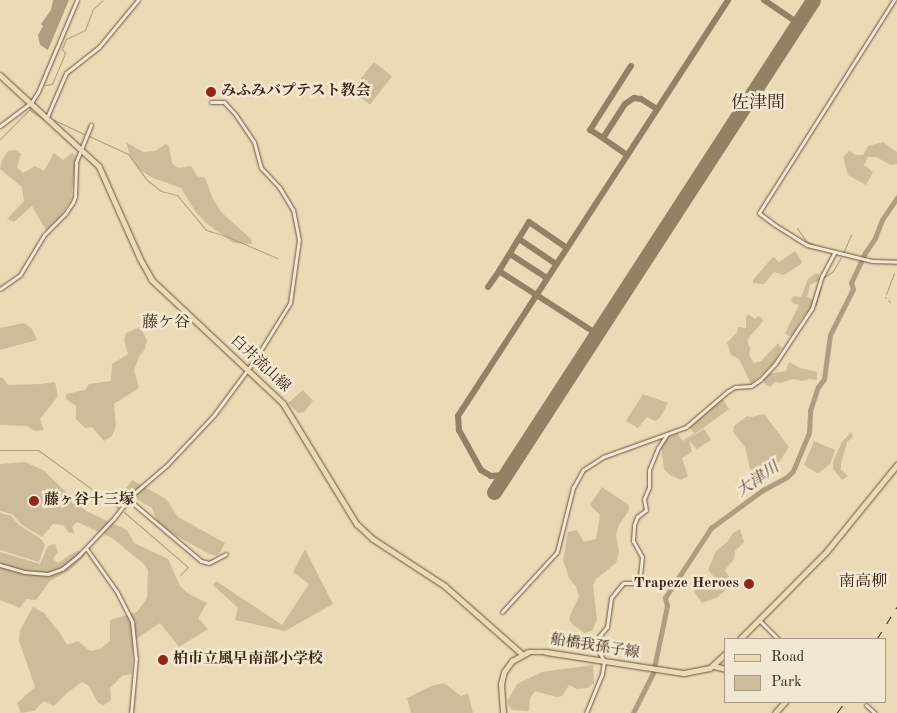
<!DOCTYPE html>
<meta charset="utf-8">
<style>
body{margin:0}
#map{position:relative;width:897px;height:713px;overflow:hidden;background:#ebdab6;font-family:"Old Standard TT","Noto Serif JP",serif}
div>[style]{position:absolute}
.green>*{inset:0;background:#cdbc9a;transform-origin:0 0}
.water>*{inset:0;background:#af9d7f}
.stream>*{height:1px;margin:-0.5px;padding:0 0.5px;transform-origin:0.5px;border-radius:0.5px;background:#af9d7f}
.river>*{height:4.5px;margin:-2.25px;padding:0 2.25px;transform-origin:2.25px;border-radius:2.25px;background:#af9d7f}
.taxiway>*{height:6px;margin:-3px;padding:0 3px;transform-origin:3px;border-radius:3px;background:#938065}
.runway>*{height:15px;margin:-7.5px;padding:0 7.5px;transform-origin:7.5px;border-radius:7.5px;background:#938065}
.roads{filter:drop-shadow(0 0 1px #67543c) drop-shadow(0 0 1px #67543c)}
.minor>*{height:3px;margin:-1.5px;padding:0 1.5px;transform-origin:1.5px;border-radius:1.5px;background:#f2e7d0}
.major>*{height:4.5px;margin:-2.25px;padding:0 2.25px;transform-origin:2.25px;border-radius:2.25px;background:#ebdab6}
.rail>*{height:1px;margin-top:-0.5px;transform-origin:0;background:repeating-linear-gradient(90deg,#3b2714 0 9px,transparent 0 18px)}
.dots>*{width:14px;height:14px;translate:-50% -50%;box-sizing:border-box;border:2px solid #f2e7d0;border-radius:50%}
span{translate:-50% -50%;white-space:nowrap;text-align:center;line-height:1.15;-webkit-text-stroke:5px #f2e7d0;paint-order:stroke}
.poi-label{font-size:15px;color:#3b2714;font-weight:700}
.left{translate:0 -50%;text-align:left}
.right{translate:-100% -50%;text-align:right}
.street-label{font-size:15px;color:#3b2714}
.neighbourhood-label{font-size:16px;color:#3b2714}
.water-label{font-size:16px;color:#5e4a34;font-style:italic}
.quarter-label{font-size:18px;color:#3b2714}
.legend{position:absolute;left:724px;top:638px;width:162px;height:65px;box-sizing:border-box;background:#f2e7d0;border:1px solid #a99a85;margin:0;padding:6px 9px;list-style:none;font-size:15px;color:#3b2714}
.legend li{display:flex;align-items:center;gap:10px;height:25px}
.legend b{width:25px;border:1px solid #a99a85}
</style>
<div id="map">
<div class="green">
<i style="left:374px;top:62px;width:23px;height:36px;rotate:38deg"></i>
<i style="clip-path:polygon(126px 142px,143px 152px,155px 151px,166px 144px,169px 146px,172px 163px,178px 168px,191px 166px,197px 176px,205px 178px,213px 199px,222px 213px,251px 239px,252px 244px,234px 243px,206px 223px,195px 211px,181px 188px,151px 177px,140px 170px,131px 159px)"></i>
<i style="clip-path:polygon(883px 142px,897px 152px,897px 164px,891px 165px,876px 157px,868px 157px,864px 165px,873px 172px,866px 185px,848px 175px,843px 157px,849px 151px,856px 155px,863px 155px,868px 146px)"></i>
<i style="clip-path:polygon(15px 150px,21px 154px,17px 167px,23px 173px,35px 166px,44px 171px,54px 153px,63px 160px,72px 153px,76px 156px,71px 200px,60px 217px,46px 230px,32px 206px,14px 222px,7px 219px,24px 201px,22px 187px,0 169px,2px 160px,8px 151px)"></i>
<i style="clip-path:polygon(795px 251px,802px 262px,801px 264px,784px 275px,774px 272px,764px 284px,753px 283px,753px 280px,772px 258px,774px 257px,779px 262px)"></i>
<i style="clip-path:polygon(816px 273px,819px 275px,819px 280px,810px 285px,807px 297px,814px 300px,811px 308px,802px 318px,793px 335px,789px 336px,785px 333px,799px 305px,793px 303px,791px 299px,794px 296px,801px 297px,808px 279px)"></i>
<i style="clip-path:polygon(748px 314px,755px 319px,758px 316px,762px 318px,763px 321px,747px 340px,750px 348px,749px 355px,754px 363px,761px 361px,778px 343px,782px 348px,773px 364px,751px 384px,739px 359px,731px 355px,727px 343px,737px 332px,738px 327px,746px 328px,746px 317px)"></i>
<i style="clip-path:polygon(24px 323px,32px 329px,37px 340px,0 350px,0 328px)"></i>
<i style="clip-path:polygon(140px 327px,147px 340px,145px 349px,139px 357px,134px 370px,139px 388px,114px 404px,116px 425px,112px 436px,104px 441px,92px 427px,85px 428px,76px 419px,76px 406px,66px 399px,66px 394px,85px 390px,89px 384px,111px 381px,112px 364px,128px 354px,124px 340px,126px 333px)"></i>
<i style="clip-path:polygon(789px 362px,800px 368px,817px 372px,817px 380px,809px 379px,801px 381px,793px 379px,780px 383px,775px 382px,770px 387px,765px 384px,763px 380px,767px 374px,786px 371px)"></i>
<i style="clip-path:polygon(2px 377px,8px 385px,40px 384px,55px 382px,58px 396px,40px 419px,44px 430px,35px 431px,27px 426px,0 425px,0 378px)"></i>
<i style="clip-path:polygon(303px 390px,313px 401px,304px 412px,298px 413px,288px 403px)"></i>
<i style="clip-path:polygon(643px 394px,668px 403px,660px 418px,655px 421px,647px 417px,638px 428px,626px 421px)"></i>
<i style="clip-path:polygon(722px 398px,729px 409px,688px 439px,704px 429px,711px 440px,697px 449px,689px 441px,692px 452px,682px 458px,688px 476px,681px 480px,670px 475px,664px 469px,661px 445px,666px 438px,677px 433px,683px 441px,694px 433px,689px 426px)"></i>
<i style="clip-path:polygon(764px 414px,789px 447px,775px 468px,761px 471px,750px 469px,745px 447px,733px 432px,734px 426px,747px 416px,751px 417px)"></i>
<i style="clip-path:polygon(851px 432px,853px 437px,847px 442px,841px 463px,841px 470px,848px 476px,842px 480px,833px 469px,833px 462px,842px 442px)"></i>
<i style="clip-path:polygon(814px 441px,835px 450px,830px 464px,820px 472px,817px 473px,804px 465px)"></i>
<i style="clip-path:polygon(25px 462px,43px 470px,86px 511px,127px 530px,134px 543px,168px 559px,180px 586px,189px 594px,207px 603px,198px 618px,208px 629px,179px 647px,160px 623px,133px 641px,132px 674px,122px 676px,110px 688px,111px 700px,104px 705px,98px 703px,89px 686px,82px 682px,68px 692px,54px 706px,44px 701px,34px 711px,21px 713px,17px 703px,35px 687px,19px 641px,20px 630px,33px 607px,44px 613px,60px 633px,67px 645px,78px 641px,90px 651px,100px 649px,110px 641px,110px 620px,137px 612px,147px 598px,148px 570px,144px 564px,112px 538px,77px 522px,72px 527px,75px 534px,68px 532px,63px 525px,53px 524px,42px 537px,21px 524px,12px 514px,0 511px,0 464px)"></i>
<i style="clip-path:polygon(132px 480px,166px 499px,178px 517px,225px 543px,221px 551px,217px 556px,209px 554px,159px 526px,152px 508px,128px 494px,126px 488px)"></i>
<i style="clip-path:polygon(602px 487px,629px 505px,629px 510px,619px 525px,616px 535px,619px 551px,616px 563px,596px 579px,593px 585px,597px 620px,592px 631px,584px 633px,571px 623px,569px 618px,579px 596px,576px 587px,569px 578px,563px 560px,568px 532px,577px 530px,584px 542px,596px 539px,600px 515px,590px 505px)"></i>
<i style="clip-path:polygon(0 513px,11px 516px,19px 525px,41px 539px,45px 545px,39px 562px,0 550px)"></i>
<i style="clip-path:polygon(740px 529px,744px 542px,735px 551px,734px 559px,725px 570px,730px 579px,729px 587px,718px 597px,702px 603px,695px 593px,693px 582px,695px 579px,700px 585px,704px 584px,707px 588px,714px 582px,716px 579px,708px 570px,716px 551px,727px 542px,733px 533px)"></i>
<i style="clip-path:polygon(55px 544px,58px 552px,53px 559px,58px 563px,76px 551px,83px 552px,85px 556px,69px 571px,50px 581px,36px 600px,26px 599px,20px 608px,0 600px,0 552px,40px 564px,48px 546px)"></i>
<i style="clip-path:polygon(305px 549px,333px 604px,285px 631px,235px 620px,238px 608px,213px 585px,216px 581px,282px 625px,309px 584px,293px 572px)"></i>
<i style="clip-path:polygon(593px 665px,594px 683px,588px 688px,577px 689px,569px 685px,562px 696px,557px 697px,535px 691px,530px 698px,529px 711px,512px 710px,507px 702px,517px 684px,542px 672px)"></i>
<i style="clip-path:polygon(444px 683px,461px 696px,468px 693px,473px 713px,411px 713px,407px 698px,431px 686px)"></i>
</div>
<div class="water">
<i style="clip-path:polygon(53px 0,69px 0,48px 50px,40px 45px,38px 35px,43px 26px,41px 24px,51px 10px)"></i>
</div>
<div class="stream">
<i style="left:45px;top:85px;width:7px;rotate:-8deg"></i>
<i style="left:52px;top:84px;width:34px;rotate:-67deg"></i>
<i style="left:65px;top:53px;width:5px;rotate:-127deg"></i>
<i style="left:62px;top:49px;width:11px;rotate:-68deg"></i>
<i style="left:66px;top:39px;width:21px;rotate:-25deg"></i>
<i style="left:85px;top:30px;width:22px;rotate:-69deg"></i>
<i style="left:93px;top:9px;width:13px;rotate:-42deg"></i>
<i style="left:30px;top:110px;width:18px;rotate:34deg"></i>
<i style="left:54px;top:120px;width:33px;rotate:25deg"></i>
<i style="left:89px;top:136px;width:43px;rotate:24.8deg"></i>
<i style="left:128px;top:154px;width:32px;rotate:54deg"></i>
<i style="left:147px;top:180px;width:18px;rotate:38deg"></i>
<i style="left:161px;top:191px;width:16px;rotate:14deg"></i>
<i style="left:177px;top:195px;width:45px;rotate:50.4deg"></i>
<i style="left:206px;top:230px;width:21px;rotate:17deg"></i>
<i style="left:226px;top:236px;width:56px;rotate:23.3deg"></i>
<i style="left:0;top:139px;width:44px;rotate:-45deg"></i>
<i style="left:797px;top:228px;width:16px;rotate:55deg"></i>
<i style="left:806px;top:241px;width:9px;rotate:27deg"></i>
<i style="left:843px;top:253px;width:20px;rotate:-66deg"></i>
<i style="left:823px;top:278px;width:12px;rotate:-35deg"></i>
<i style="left:833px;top:271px;width:16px;rotate:-60deg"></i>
<i style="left:886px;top:294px;width:22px;rotate:-69deg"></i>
<i style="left:818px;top:297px;width:11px;rotate:-75deg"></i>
<i style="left:885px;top:297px;width:1px;rotate:45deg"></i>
<i style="left:888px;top:300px;width:3px;rotate:45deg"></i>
<i style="left:816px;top:305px;width:5px;rotate:-79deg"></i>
<i style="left:0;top:450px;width:38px"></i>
<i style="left:38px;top:450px;width:99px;rotate:35.9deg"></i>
<i style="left:124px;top:512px;width:84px;rotate:40.7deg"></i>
<i style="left:188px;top:567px;width:11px;rotate:135deg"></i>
</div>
<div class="river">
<i style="left:633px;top:713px;width:45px;rotate:-63.4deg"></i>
<i style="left:653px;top:673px;width:68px;rotate:-78.2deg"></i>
<i style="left:667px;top:606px;width:8px;rotate:-104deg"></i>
<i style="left:665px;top:598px;width:84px;rotate:-56.7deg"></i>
<i style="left:711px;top:528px;width:64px;rotate:-36.2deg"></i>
<i style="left:763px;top:490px;width:27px;rotate:-28deg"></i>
<i style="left:787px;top:477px;width:8px;rotate:-45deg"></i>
<i style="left:793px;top:471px;width:41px;rotate:-67.2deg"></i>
<i style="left:809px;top:433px;width:22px;rotate:-87deg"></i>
<i style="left:810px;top:411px;width:25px;rotate:-72deg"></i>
<i style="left:818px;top:387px;width:10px;rotate:-53deg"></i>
<i style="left:824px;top:379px;width:44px;rotate:-82.2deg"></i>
<i style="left:830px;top:335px;width:51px;rotate:-63.4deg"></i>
<i style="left:853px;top:289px;width:6px;rotate:-108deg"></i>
<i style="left:851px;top:283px;width:33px;rotate:-65deg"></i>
<i style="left:865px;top:253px;width:18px;rotate:-56deg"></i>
<i style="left:875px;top:238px;width:19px;rotate:-69deg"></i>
<i style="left:882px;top:220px;width:27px;rotate:-56deg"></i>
</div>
<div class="taxiway">
<i style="left:764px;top:0;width:41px;rotate:34.1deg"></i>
<i style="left:603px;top:138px;width:15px;rotate:-148deg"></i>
<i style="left:590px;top:130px;width:76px;rotate:-57.4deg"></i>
<i style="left:627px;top:155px;width:29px;rotate:-145deg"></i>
<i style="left:603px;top:138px;width:40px;rotate:-57.1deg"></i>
<i style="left:625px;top:104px;width:11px;rotate:-34deg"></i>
<i style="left:634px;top:98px;width:7px;rotate:8deg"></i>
<i style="left:641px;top:99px;width:19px;rotate:32deg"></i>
<i style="left:519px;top:239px;width:45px;rotate:34deg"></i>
<i style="left:567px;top:248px;width:46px;rotate:-145.6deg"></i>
<i style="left:529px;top:222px;width:57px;rotate:121.5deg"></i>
<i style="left:499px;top:271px;width:117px;rotate:32.7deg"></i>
<i style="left:510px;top:254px;width:44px;rotate:33deg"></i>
<i style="left:488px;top:287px;width:19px;rotate:-55deg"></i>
<i style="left:508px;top:471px;width:8px;rotate:150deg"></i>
<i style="left:501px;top:475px;width:10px;rotate:174deg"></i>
<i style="left:491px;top:476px;width:12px;rotate:-149deg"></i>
<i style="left:481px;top:470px;width:46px;rotate:-118.8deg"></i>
<i style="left:459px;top:430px;width:14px;rotate:-94deg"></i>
<i style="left:458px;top:416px;width:496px;rotate:-57deg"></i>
</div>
<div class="runway">
<i style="left:494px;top:492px;width:586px;rotate:-57.04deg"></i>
</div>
<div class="roads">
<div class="minor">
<i style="left:894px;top:0;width:252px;rotate:122.4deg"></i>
<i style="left:759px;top:213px;width:20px;rotate:37deg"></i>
<i style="left:775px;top:225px;width:38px;rotate:32deg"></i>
<i style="left:807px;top:245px;width:67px;rotate:13.8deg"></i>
<i style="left:872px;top:261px;width:25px;rotate:2deg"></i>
<i style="left:47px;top:117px;width:48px;rotate:-66.6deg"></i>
<i style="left:66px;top:73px;width:42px;rotate:-38.2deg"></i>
<i style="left:99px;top:47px;width:61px;rotate:-50.3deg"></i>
<i style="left:0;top:126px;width:39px;rotate:-37deg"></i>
<i style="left:31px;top:103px;width:13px;rotate:-58deg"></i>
<i style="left:38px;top:92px;width:100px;rotate:-67deg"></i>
<i style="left:0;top:289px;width:24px;rotate:-35deg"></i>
<i style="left:20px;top:275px;width:47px;rotate:-59deg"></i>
<i style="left:44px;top:235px;width:30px;rotate:-45deg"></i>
<i style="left:65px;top:214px;width:14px;rotate:-56deg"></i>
<i style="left:73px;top:202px;width:5px;rotate:-68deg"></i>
<i style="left:75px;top:197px;width:35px;rotate:-88deg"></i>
<i style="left:76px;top:162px;width:40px;rotate:-68deg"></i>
<i style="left:128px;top:499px;width:96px;rotate:40.3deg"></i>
<i style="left:201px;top:561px;width:8px;rotate:14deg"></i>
<i style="left:209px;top:563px;width:19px;rotate:-28deg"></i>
<i style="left:86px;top:548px;width:54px;rotate:54.8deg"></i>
<i style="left:117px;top:592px;width:34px;rotate:63deg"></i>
<i style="left:132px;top:622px;width:36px;rotate:84deg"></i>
<i style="left:136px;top:658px;width:55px;rotate:95.2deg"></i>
<i style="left:0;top:565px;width:25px;rotate:16deg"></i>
<i style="left:24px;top:572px;width:24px;rotate:5deg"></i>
<i style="left:48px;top:574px;width:15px;rotate:-20deg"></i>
<i style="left:62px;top:569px;width:22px;rotate:-39deg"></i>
<i style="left:79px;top:555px;width:51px;rotate:-46.6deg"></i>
<i style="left:114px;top:518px;width:29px;rotate:-52deg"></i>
<i style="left:132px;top:495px;width:46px;rotate:-40.6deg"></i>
<i style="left:167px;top:465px;width:69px;rotate:-46.8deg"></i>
<i style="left:214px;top:415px;width:67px;rotate:-53.5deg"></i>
<i style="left:254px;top:361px;width:68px;rotate:-58.2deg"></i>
<i style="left:290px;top:303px;width:64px;rotate:-81.9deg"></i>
<i style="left:299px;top:240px;width:31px;rotate:-101deg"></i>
<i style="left:293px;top:210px;width:27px;rotate:-121deg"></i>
<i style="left:279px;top:187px;width:26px;rotate:-133deg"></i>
<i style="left:261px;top:168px;width:27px;rotate:-105deg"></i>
<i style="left:254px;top:142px;width:32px;rotate:-124deg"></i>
<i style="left:236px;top:115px;width:18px;rotate:-133deg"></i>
<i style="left:224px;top:102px;width:13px;rotate:180deg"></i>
<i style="left:502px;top:612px;width:81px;rotate:-47.5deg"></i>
<i style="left:557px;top:552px;width:66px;rotate:-76deg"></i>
<i style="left:573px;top:488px;width:21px;rotate:-61deg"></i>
<i style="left:583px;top:470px;width:24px;rotate:-33deg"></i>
<i style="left:603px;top:457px;width:88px;rotate:-19.9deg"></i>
<i style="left:686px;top:427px;width:55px;rotate:-40.6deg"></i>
<i style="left:728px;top:391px;width:8px;rotate:-30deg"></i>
<i style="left:735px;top:387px;width:16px;rotate:-4deg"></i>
<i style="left:751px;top:386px;width:11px;rotate:-34deg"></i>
<i style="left:760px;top:380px;width:22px;rotate:-47deg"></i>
<i style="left:775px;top:364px;width:67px;rotate:-56.5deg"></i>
<i style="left:812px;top:308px;width:34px;rotate:-73deg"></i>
<i style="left:822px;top:276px;width:26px;rotate:-62deg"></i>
<i style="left:759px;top:620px;width:27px;rotate:45deg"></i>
<i style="left:866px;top:705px;width:12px;rotate:42deg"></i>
<i style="left:586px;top:713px;width:42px;rotate:-67.7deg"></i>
<i style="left:602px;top:674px;width:13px;rotate:-81deg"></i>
<i style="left:604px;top:661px;width:15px;rotate:-118deg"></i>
<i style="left:597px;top:648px;width:8px;rotate:-97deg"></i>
<i style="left:596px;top:640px;width:17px;rotate:-50deg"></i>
<i style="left:607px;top:627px;width:29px;rotate:-82deg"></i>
<i style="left:611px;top:598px;width:19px;rotate:-51deg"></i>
<i style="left:623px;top:583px;width:12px"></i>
<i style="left:635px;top:583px;width:9px;rotate:-54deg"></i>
<i style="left:640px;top:576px;width:19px;rotate:-84deg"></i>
<i style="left:642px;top:557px;width:18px;rotate:-119deg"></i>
<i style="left:633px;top:541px;width:16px;rotate:-86deg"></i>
<i style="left:634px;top:525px;width:9px;rotate:-69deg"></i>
<i style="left:637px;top:517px;width:11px;rotate:-38deg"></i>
<i style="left:646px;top:510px;width:11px;rotate:-100deg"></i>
<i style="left:644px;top:499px;width:13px;rotate:-67deg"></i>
<i style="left:649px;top:487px;width:17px;rotate:-90deg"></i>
<i style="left:649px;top:470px;width:24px;rotate:-68deg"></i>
<i style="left:658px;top:448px;width:17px;rotate:-57deg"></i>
</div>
<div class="major">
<i style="left:0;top:75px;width:134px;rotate:42.6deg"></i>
<i style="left:99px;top:166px;width:101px;rotate:66deg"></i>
<i style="left:140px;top:258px;width:25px;rotate:61deg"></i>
<i style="left:152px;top:280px;width:180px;rotate:43.2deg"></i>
<i style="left:283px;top:403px;width:142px;rotate:58.6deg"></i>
<i style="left:357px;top:524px;width:22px;rotate:43deg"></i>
<i style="left:373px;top:539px;width:86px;rotate:33.1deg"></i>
<i style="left:445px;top:586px;width:103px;rotate:41.4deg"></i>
<i style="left:740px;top:639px;width:124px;rotate:-45.3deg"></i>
<i style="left:827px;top:551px;width:111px;rotate:-50.9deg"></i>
<i style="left:714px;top:666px;width:12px;rotate:14deg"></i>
<i style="left:503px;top:713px;width:29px;rotate:-94deg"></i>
<i style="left:501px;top:684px;width:12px;rotate:-76deg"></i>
<i style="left:504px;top:672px;width:14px;rotate:-54deg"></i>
<i style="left:512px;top:661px;width:18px;rotate:-29deg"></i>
<i style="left:528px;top:652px;width:18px"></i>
<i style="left:546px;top:652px;width:140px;rotate:8.7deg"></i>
<i style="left:684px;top:673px;width:26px;rotate:-11deg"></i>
<i style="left:710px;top:668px;width:22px;rotate:-43deg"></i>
<i style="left:775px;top:713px;width:15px;rotate:-48deg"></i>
</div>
</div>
<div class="rail">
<i style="left:877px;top:639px;width:38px;rotate:-58deg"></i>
<i style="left:837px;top:713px;width:14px;rotate:-54deg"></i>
</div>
<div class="dots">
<i style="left:211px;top:92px;background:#8f2418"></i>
<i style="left:34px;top:501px;background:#8f2418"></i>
<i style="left:749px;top:584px;background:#8f2418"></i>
<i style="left:163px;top:660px;background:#8f2418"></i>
</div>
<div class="poi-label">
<span class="left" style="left:221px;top:92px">みふみバプテスト教会</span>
<span class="left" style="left:44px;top:501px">藤ヶ谷十三塚</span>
<span class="right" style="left:739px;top:584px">Trapeze Heroes</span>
<span class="left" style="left:173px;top:660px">柏市立風早南部小学校</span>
</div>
<div class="street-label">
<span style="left:260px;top:364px;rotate:43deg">白井流山線</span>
<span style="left:595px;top:647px;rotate:9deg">船橋我孫子線</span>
</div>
<div class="neighbourhood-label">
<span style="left:166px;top:323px">藤ケ谷</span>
<span style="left:863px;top:582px">南高柳</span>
</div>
<div class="water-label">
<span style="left:758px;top:480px;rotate:-35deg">大津川</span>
</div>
<div class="quarter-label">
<span style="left:758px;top:103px">佐津間</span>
</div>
<ul class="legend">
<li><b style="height:6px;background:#ebdab6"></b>Road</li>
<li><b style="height:14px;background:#cdbc9a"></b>Park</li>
</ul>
</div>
